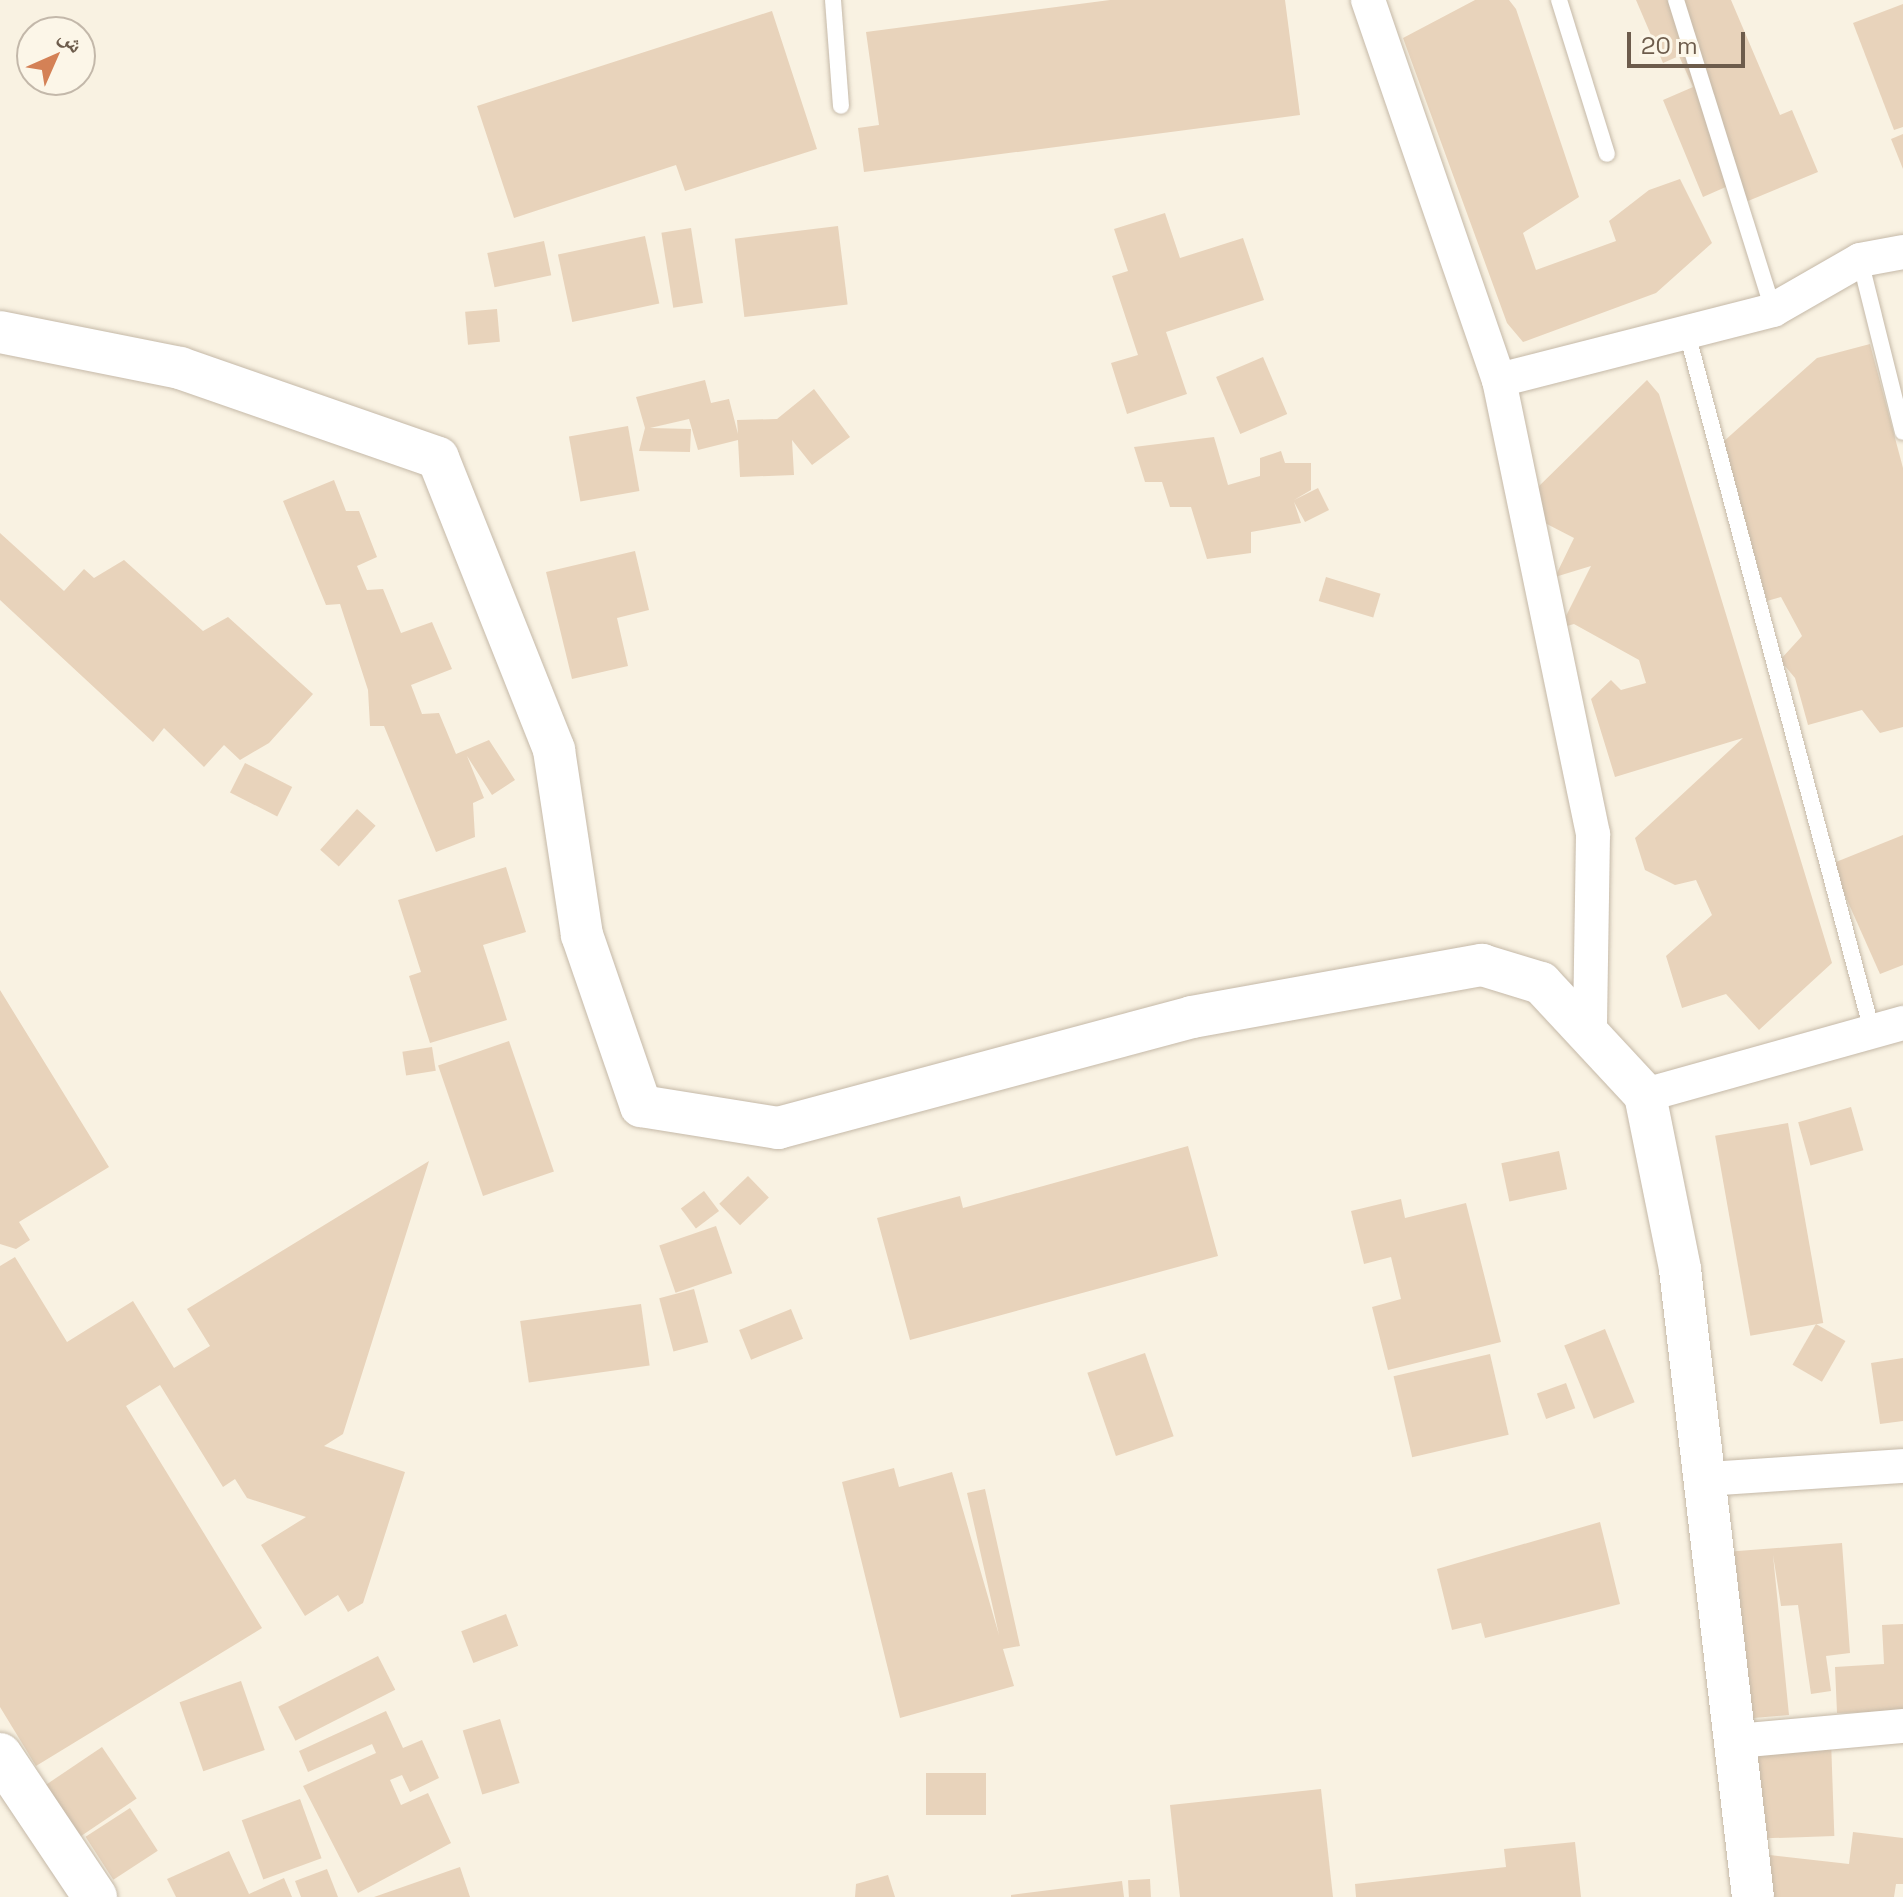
<!DOCTYPE html>
<meta charset="utf-8">
<style>
body{margin:0}
#map{position:relative;width:1903px;height:1897px;overflow:hidden;background:#f9f2e2;font-family:"Space Grotesk","Noto Naskh Arabic",sans-serif}
div>[style]{position:absolute}
.building>*{inset:0;background:#e8d3bb;transform-origin:0 0}
.roads{filter:drop-shadow(0 0 2px #c5b9a8) drop-shadow(0 0 2px #c5b9a8)}
.service>*{height:16px;margin:-8px;padding:0 8px;transform-origin:8px;border-radius:8px;background:#fff}
.minor>*{height:34px;margin:-17px;padding:0 17px;transform-origin:17px;border-radius:17px;background:#fff}
.tertiary>*{height:42px;margin:-21px;padding:0 21px;transform-origin:21px;border-radius:21px;background:#fff}
.secondary>*{height:44px;margin:-22px;padding:0 22px;transform-origin:22px;border-radius:22px;background:#fff}
span{translate:-50% -50%;white-space:nowrap;text-align:center;line-height:1.15;-webkit-text-stroke:6px #fcf6e8;paint-order:stroke}
.north{position:absolute;left:16px;top:16px;width:80px;height:80px;box-sizing:border-box;background:#fcf6e8;border:2px solid #c3b8aa;border-radius:50%;rotate:45deg;font-size:22px;font-weight:700;line-height:32px;text-align:center;color:#6d5c4c}
.north::after{content:'';display:block;margin:auto;width:28px;height:36px;background:#d48156;clip-path:polygon(50% 0,100% 100%,50% 72%,0 100%)}
.scale{position:absolute;left:1627px;top:32px;width:118px;height:36px;box-sizing:border-box;border:4px solid #6d5c4c;border-top:0;padding-left:10px;font-size:24px;line-height:28px;white-space:nowrap;color:#6d5c4c;-webkit-text-stroke:6px #fcf6e8;paint-order:stroke}
</style>
<div id="map">
<div class="building">
<i style="clip-path:polygon(1110px 0,1285px 0,1300px 115px,864px 172px,858px 128px,879px 125px,866px 32px)"></i>
<i style="clip-path:polygon(1475px 0,1509px 0,1516px 9px,1579px 197px,1523px 233px,1536px 270px,1616px 241px,1609px 221px,1649px 190px,1680px 179px,1712px 243px,1656px 293px,1523px 342px,1507px 323px,1403px 38px)"></i>
<i style="clip-path:polygon(1636px 0,1731px 0,1780px 115px,1792px 110px,1818px 172px,1736px 206px,1728px 186px,1703px 197px,1663px 100px,1693px 87px,1679px 56px,1663px 63px)"></i>
<i style="clip-path:polygon(1903px 4px,1903px 127px,1894px 130px,1853px 23px)"></i>
<i style="clip-path:polygon(772px 11px,817px 149px,685px 191px,676px 165px,514px 218px,477px 106px)"></i>
<i style="clip-path:polygon(1903px 134px,1903px 169px,1891px 139px)"></i>
<i style="clip-path:polygon(1165px 213px,1180px 258px,1243px 238px,1264px 300px,1166px 332px,1187px 394px,1127px 414px,1111px 363px,1138px 355px,1112px 276px,1128px 271px,1114px 229px)"></i>
<i style="left:838px;top:226px;width:79px;height:104px;rotate:83deg"></i>
<i style="left:691px;top:228px;width:76px;height:30px;rotate:81deg"></i>
<i style="left:645px;top:236px;width:69px;height:89px;rotate:78deg"></i>
<i style="left:544px;top:241px;width:35px;height:58px;rotate:78deg"></i>
<i style="left:497px;top:309px;width:33px;height:32px;rotate:85deg"></i>
<i style="clip-path:polygon(1870px 344px,1903px 468px,1903px 727px,1880px 733px,1862px 710px,1808px 725px,1795px 678px,1780px 660px,1802px 636px,1781px 597px,1767px 601px,1723px 442px,1817px 358px)"></i>
<i style="left:1263px;top:357px;width:62px;height:51px;rotate:67deg"></i>
<i style="clip-path:polygon(705px 380px,711px 403px,729px 399px,738px 434px,737px 420px,777px 419px,814px 389px,850px 437px,812px 465px,792px 440px,794px 475px,740px 477px,738px 440px,698px 450px,689px 419px,650px 428px,691px 429px,690px 452px,639px 451px,645px 428px,636px 397px)"></i>
<i style="clip-path:polygon(1647px 380px,1659px 394px,1832px 963px,1759px 1030px,1726px 994px,1682px 1008px,1666px 956px,1712px 915px,1696px 880px,1675px 885px,1645px 870px,1635px 838px,1743px 738px,1615px 777px,1591px 699px,1611px 680px,1621px 690px,1646px 683px,1639px 660px,1574px 624px,1560px 628px,1591px 566px,1555px 577px,1574px 538px,1543px 522px,1534px 491px)"></i>
<i style="left:628px;top:426px;width:66px;height:60px;rotate:80deg"></i>
<i style="clip-path:polygon(1214px 437px,1228px 485px,1260px 476px,1260px 458px,1281px 451px,1285px 463px,1311px 463px,1311px 490px,1294px 500px,1318px 488px,1329px 510px,1305px 522px,1294px 502px,1301px 523px,1251px 532px,1251px 553px,1207px 559px,1191px 507px,1170px 507px,1162px 482px,1145px 482px,1134px 447px)"></i>
<i style="clip-path:polygon(334px 480px,346px 511px,359px 511px,377px 557px,357px 566px,367px 590px,383px 589px,401px 633px,432px 622px,452px 669px,411px 685px,422px 714px,439px 713px,456px 754px,489px 740px,515px 780px,492px 795px,467px 756px,484px 798px,473px 803px,475px 837px,436px 852px,384px 726px,370px 726px,368px 690px,340px 604px,326px 605px,283px 501px)"></i>
<i style="clip-path:polygon(0 533px,64px 591px,84px 569px,94px 578px,124px 560px,203px 631px,228px 617px,313px 694px,269px 743px,240px 760px,224px 745px,204px 767px,164px 728px,153px 742px,0 600px)"></i>
<i style="clip-path:polygon(635px 551px,649px 610px,617px 618px,628px 666px,572px 679px,546px 572px)"></i>
<i style="left:1326px;top:577px;width:57px;height:25px;rotate:17deg"></i>
<i style="left:245px;top:763px;width:53px;height:33px;rotate:27deg"></i>
<i style="left:357px;top:809px;width:25px;height:55px;rotate:42deg"></i>
<i style="clip-path:polygon(1903px 835px,1903px 965px,1880px 974px,1831px 864px)"></i>
<i style="clip-path:polygon(506px 867px,526px 932px,483px 945px,507px 1020px,430px 1043px,409px 976px,421px 972px,398px 900px)"></i>
<i style="clip-path:polygon(0 990px,109px 1167px,19px 1222px,30px 1240px,16px 1249px,0 1244px)"></i>
<i style="left:509px;top:1041px;width:138px;height:75px;rotate:71deg"></i>
<i style="left:432px;top:1047px;width:24px;height:30px;rotate:81deg"></i>
<i style="left:1851px;top:1107px;width:45px;height:55px;rotate:74deg"></i>
<i style="left:1788px;top:1123px;width:203px;height:74px;rotate:80deg"></i>
<i style="clip-path:polygon(1188px 1146px,1218px 1256px,910px 1340px,877px 1218px,960px 1196px,963px 1208px)"></i>
<i style="left:1559px;top:1151px;width:39px;height:59px;rotate:78deg"></i>
<i style="clip-path:polygon(429px 1161px,343px 1434px,324px 1446px,405px 1472px,363px 1603px,348px 1612px,338px 1595px,305px 1616px,261px 1545px,306px 1517px,247px 1498px,235px 1479px,223px 1487px,160px 1385px,126px 1406px,262px 1628px,36px 1766px,0 1707px,0 1266px,15px 1257px,67px 1342px,133px 1301px,174px 1368px,210px 1346px,187px 1309px)"></i>
<i style="left:748px;top:1176px;width:30px;height:40px;rotate:46deg"></i>
<i style="left:704px;top:1191px;width:25px;height:29px;rotate:53deg"></i>
<i style="clip-path:polygon(1401px 1199px,1405px 1218px,1466px 1203px,1501px 1342px,1388px 1370px,1372px 1307px,1401px 1299px,1391px 1257px,1364px 1264px,1351px 1211px)"></i>
<i style="left:716px;top:1226px;width:50px;height:60px;rotate:71deg"></i>
<i style="left:694px;top:1289px;width:55px;height:36px;rotate:75deg"></i>
<i style="left:641px;top:1304px;width:62px;height:122px;rotate:82deg"></i>
<i style="left:791px;top:1309px;width:32px;height:56px;rotate:68deg"></i>
<i style="left:1816px;top:1324px;width:34px;height:47px;rotate:30deg"></i>
<i style="left:1605px;top:1329px;width:79px;height:44px;rotate:68deg"></i>
<i style="left:1145px;top:1353px;width:88px;height:61px;rotate:71deg"></i>
<i style="left:1490px;top:1354px;width:83px;height:99px;rotate:77deg"></i>
<i style="clip-path:polygon(1903px 1358px,1903px 1421px,1880px 1424px,1871px 1363px)"></i>
<i style="left:1566px;top:1383px;width:27px;height:31px;rotate:70deg"></i>
<i style="clip-path:polygon(894px 1468px,899px 1487px,952px 1472px,999px 1635px,967px 1493px,985px 1489px,1020px 1646px,1003px 1649px,1014px 1686px,900px 1718px,842px 1482px)"></i>
<i style="clip-path:polygon(1600px 1522px,1620px 1604px,1485px 1638px,1481px 1623px,1452px 1630px,1437px 1569px)"></i>
<i style="clip-path:polygon(1842px 1543px,1850px 1653px,1826px 1656px,1831px 1691px,1811px 1694px,1798px 1605px,1781px 1606px,1773px 1555px,1789px 1715px,1742px 1719px,1725px 1552px)"></i>
<i style="left:506px;top:1614px;width:34px;height:48px;rotate:69deg"></i>
<i style="clip-path:polygon(1903px 1624px,1903px 1711px,1837px 1713px,1835px 1667px,1884px 1664px,1882px 1625px)"></i>
<i style="left:378px;top:1656px;width:38px;height:112px;rotate:63deg"></i>
<i style="left:241px;top:1681px;width:73px;height:65px;rotate:71deg"></i>
<i style="clip-path:polygon(386px 1711px,403px 1748px,422px 1740px,439px 1778px,410px 1792px,402px 1775px,390px 1780px,401px 1805px,428px 1793px,451px 1843px,358px 1893px,303px 1786px,376px 1753px,372px 1744px,308px 1772px,299px 1751px)"></i>
<i style="left:500px;top:1719px;width:67px;height:39px;rotate:73deg"></i>
<i style="left:1831px;top:1740px;width:96px;height:76px;rotate:88deg"></i>
<i style="left:102px;top:1747px;width:62px;height:76px;rotate:56deg"></i>
<i style="left:926px;top:1773px;width:60px;height:42px"></i>
<i style="clip-path:polygon(1321px 1789px,1333px 1897px,1180px 1897px,1170px 1805px)"></i>
<i style="left:300px;top:1799px;width:63px;height:62px;rotate:70deg"></i>
<i style="left:130px;top:1808px;width:51px;height:53px;rotate:57deg"></i>
<i style="clip-path:polygon(1853px 1832px,1903px 1838px,1903px 1884px,1896px 1884px,1894px 1897px,1765px 1897px,1770px 1855px,1849px 1864px)"></i>
<i style="clip-path:polygon(1575px 1842px,1581px 1897px,1356px 1897px,1355px 1884px,1506px 1867px,1504px 1849px)"></i>
<i style="clip-path:polygon(229px 1851px,249px 1894px,284px 1878px,292px 1897px,176px 1897px,167px 1879px)"></i>
<i style="clip-path:polygon(460px 1867px,470px 1897px,374px 1897px)"></i>
<i style="clip-path:polygon(327px 1869px,338px 1897px,301px 1897px,295px 1881px)"></i>
<i style="clip-path:polygon(888px 1875px,895px 1897px,855px 1897px,856px 1884px)"></i>
<i style="left:1150px;top:1879px;width:18px;height:22px;rotate:87deg"></i>
<i style="clip-path:polygon(1122px 1881px,1124px 1897px,1011px 1897px,1011px 1895px)"></i>
</div>
<div class="roads">
<div class="service">
<i style="left:833px;top:0;width:106px;rotate:85.7deg"></i>
<i style="left:1559px;top:0;width:161px;rotate:72.7deg"></i>
<i style="left:1676px;top:0;width:325px;rotate:72.6deg"></i>
<i style="left:1860px;top:260px;width:177px;rotate:76deg"></i>
<i style="left:1686px;top:329px;width:726px;rotate:75.16deg"></i>
</div>
<div class="minor">
<i style="left:1368px;top:0;width:402px;rotate:71deg"></i>
<i style="left:1499px;top:380px;width:464px;rotate:78.3deg"></i>
<i style="left:1593px;top:834px;width:201px;rotate:90.9deg"></i>
<i style="left:1499px;top:380px;width:283px;rotate:-14.3deg"></i>
<i style="left:1773px;top:310px;width:100px;rotate:-29.9deg"></i>
<i style="left:1860px;top:260px;width:44px;rotate:-10.5deg"></i>
<i style="left:1645px;top:1095px;width:268px;rotate:-15.6deg"></i>
<i style="left:1707px;top:1479px;width:196px;rotate:-3.8deg"></i>
<i style="left:1737px;top:1741px;width:167px;rotate:-5.2deg"></i>
</div>
<div class="tertiary">
<i style="left:0;top:332px;width:184px;rotate:11.3deg"></i>
<i style="left:180px;top:368px;width:273px;rotate:19.2deg"></i>
<i style="left:438px;top:458px;width:314px;rotate:68.3deg"></i>
<i style="left:554px;top:750px;width:187px;rotate:81.4deg"></i>
<i style="left:582px;top:935px;width:181px;rotate:71deg"></i>
<i style="left:641px;top:1106px;width:139px;rotate:9.1deg"></i>
<i style="left:778px;top:1128px;width:429px;rotate:-15deg"></i>
<i style="left:1192px;top:1017px;width:295px;rotate:-10.2deg"></i>
<i style="left:1482px;top:965px;width:62px;rotate:17deg"></i>
<i style="left:1541px;top:983px;width:153px;rotate:47.1deg"></i>
<i style="left:1645px;top:1095px;width:177px;rotate:78.6deg"></i>
<i style="left:1680px;top:1269px;width:632px;rotate:83.37deg"></i>
</div>
<div class="secondary">
<i style="left:0;top:1755px;width:171px;rotate:56.2deg"></i>
</div>
</div>
<div class="north">ش</div>
<div class="scale">20 m</div>
</div>
